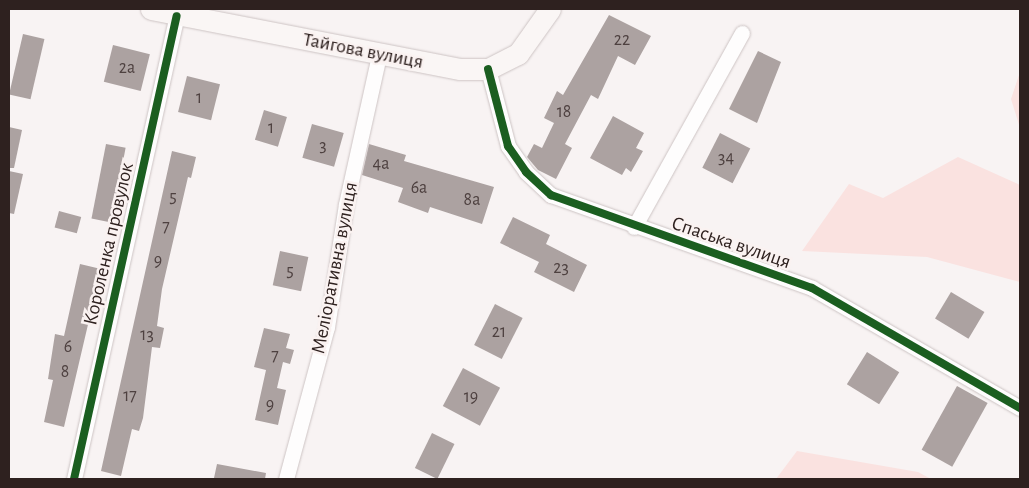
<!DOCTYPE html>
<meta charset="utf-8">
<style>
body{margin:0}
#map{position:relative;width:1029px;height:488px;overflow:hidden;background:#f8f3f3;font-family:"Alegreya Sans",sans-serif}
div>[style]{position:absolute}
.green>*{inset:0;background:#fae2e0}
.building>*{inset:0;background:#aca2a1;transform-origin:0 0}
.roads{filter:drop-shadow(0 0 1px #cdc4c4) drop-shadow(0 0 1px #cdc4c4)}
.street>*{height:15px;margin:-7.5px;padding:0 7.5px;transform-origin:7.5px;border-radius:7.5px;background:#fefdfd}
.secondary>*{height:21px;margin:-10.5px;padding:0 10.5px;transform-origin:10.5px;border-radius:10.5px;background:#faf6f5}
.cycleway>*{height:8px;margin:-4px;padding:0 4px;transform-origin:4px;border-radius:4px;background:#1b5e20}
span{translate:-50% -50%;white-space:nowrap;text-align:center;line-height:1.15;-webkit-text-stroke:5px #faf2f1;paint-order:stroke}
.number-label{font-size:18px;color:#4e4140}
.number-label span{-webkit-text-stroke-width:0}
.street-label{font-size:20px;color:#2e211f}
.frame{position:absolute;inset:0;border:10px solid #2e211f;pointer-events:none}
</style>
<div id="map">
<div class="green">
<i style="clip-path:polygon(1020px 72px,1020px 128px,1011px 99px)"></i>
<i style="clip-path:polygon(958px 157px,1020px 185px,1020px 282px,927px 257px,802px 251px,849px 184px,883px 198px)"></i>
<i style="clip-path:polygon(797px 451px,918px 472px,931px 479px,776px 479px)"></i>
</div>
<div class="building">
<i style="clip-path:polygon(609px 15px,651px 36px,635px 65px,618px 56px,598px 99px,591px 95px,565px 144px,572px 148px,556px 179px,538px 170px,527px 157px,534px 144px,542px 148px,554px 123px,544px 118px,557px 91px,563px 95px)"></i>
<i style="left:23px;top:34px;width:22px;height:62px;rotate:13deg"></i>
<i style="left:113px;top:45px;width:38px;height:38px;rotate:14deg"></i>
<i style="clip-path:polygon(758px 51px,781px 62px,757px 123px,729px 109px)"></i>
<i style="left:187px;top:76px;width:34px;height:37px;rotate:14deg"></i>
<i style="left:264px;top:110px;width:24px;height:31px;rotate:17deg"></i>
<i style="clip-path:polygon(613px 116px,644px 133px,636px 148px,643px 151px,631px 172px,626px 168px,622px 175px,590px 158px)"></i>
<i style="left:312px;top:124px;width:33px;height:35px;rotate:16deg"></i>
<i style="clip-path:polygon(9px 127px,22px 130px,14px 168px,9px 168px)"></i>
<i style="left:720px;top:133px;width:34px;height:39px;rotate:27deg"></i>
<i style="left:106px;top:144px;width:20px;height:76px;rotate:11deg"></i>
<i style="clip-path:polygon(369px 144px,406px 155px,404px 161px,494px 187px,482px 224px,430px 207px,428px 213px,398px 202px,403px 188px,362px 175px)"></i>
<i style="clip-path:polygon(172px 151px,196px 157px,191px 178px,188px 177px,162px 289px,157px 326px,164px 328px,160px 348px,152px 347px,143px 418px,139px 431px,132px 429px,121px 476px,101px 471px)"></i>
<i style="clip-path:polygon(9px 171px,23px 174px,14px 214px,9px 213px)"></i>
<i style="left:59px;top:211px;width:23px;height:17px;rotate:15deg"></i>
<i style="clip-path:polygon(513px 217px,550px 235px,546px 244px,587px 265px,574px 292px,534px 272px,539px 262px,500px 243px)"></i>
<i style="left:280px;top:251px;width:29px;height:35px;rotate:12deg"></i>
<i style="clip-path:polygon(80px 264px,101px 269px,64px 427px,44px 422px,53px 380px,48px 379px,55px 334px,64px 336px)"></i>
<i style="left:951px;top:292px;width:39px;height:31px;rotate:31deg"></i>
<i style="left:495px;top:304px;width:31px;height:46px;rotate:27deg"></i>
<i style="clip-path:polygon(264px 328px,290px 334px,286px 348px,294px 350px,290px 364px,283px 362px,277px 388px,286px 390px,278px 425px,255px 420px,266px 370px,254px 367px)"></i>
<i style="left:867px;top:352px;width:38px;height:38px;rotate:32deg"></i>
<i style="left:463px;top:368px;width:42px;height:43px;rotate:28deg"></i>
<i style="left:957px;top:386px;width:35px;height:73px;rotate:29deg"></i>
<i style="left:432px;top:433px;width:25px;height:39px;rotate:26deg"></i>
<i style="clip-path:polygon(217px 464px,266px 473px,265px 479px,214px 478px)"></i>
</div>
<div class="roads">
<div class="street">
<i style="left:488px;top:69px;width:80px;rotate:75.4deg"></i>
<i style="left:508px;top:146px;width:32px;rotate:55deg"></i>
<i style="left:526px;top:172px;width:34px;rotate:43deg"></i>
<i style="left:551px;top:195px;width:277px;rotate:19.6deg"></i>
<i style="left:812px;top:288px;width:240px;rotate:30deg"></i>
<i style="left:634px;top:227px;width:222px;rotate:-60.9deg"></i>
<i style="left:74px;top:479px;width:474px;rotate:-77.5deg"></i>
<i style="left:286px;top:479px;width:157px;rotate:-74.9deg"></i>
<i style="left:327px;top:327px;width:124px;rotate:-81.2deg"></i>
<i style="left:346px;top:204px;width:153px;rotate:-77.5deg"></i>
</div>
<div class="secondary">
<i style="left:151px;top:9px;width:315px;rotate:11deg"></i>
<i style="left:460px;top:69px;width:28px"></i>
<i style="left:488px;top:69px;width:34px;rotate:-27deg"></i>
<i style="left:518px;top:54px;width:55px;rotate:-54.6deg"></i>
</div>
</div>
<div class="cycleway">
<i style="left:488px;top:69px;width:80px;rotate:75.4deg"></i>
<i style="left:508px;top:146px;width:32px;rotate:55deg"></i>
<i style="left:526px;top:172px;width:34px;rotate:43deg"></i>
<i style="left:551px;top:195px;width:277px;rotate:19.6deg"></i>
<i style="left:812px;top:288px;width:240px;rotate:30deg"></i>
<i style="left:74px;top:479px;width:474px;rotate:-77.5deg"></i>
</div>
<div class="number-label">
<span style="left:622px;top:40px">22</span>
<span style="left:127px;top:68px">2а</span>
<span style="left:199px;top:98px">1</span>
<span style="left:564px;top:112px">18</span>
<span style="left:271px;top:128px">1</span>
<span style="left:323px;top:146px">3</span>
<span style="left:726px;top:158px">34</span>
<span style="left:381px;top:164px">4а</span>
<span style="left:419px;top:188px">6а</span>
<span style="left:173px;top:197px">5</span>
<span style="left:472px;top:200px">8а</span>
<span style="left:166px;top:227px">7</span>
<span style="left:158px;top:261px">9</span>
<span style="left:561px;top:268px">23</span>
<span style="left:290px;top:271px">5</span>
<span style="left:499px;top:332px">21</span>
<span style="left:147px;top:335px">13</span>
<span style="left:68px;top:347px">6</span>
<span style="left:275px;top:356px">7</span>
<span style="left:65px;top:372px">8</span>
<span style="left:130px;top:396px">17</span>
<span style="left:471px;top:397px">19</span>
<span style="left:270px;top:405px">9</span>
</div>
<div class="street-label">
<span style="left:363px;top:51px;rotate:11deg">Тайгова вулиця</span>
<span style="left:731px;top:243px;rotate:19deg">Спаська вулиця</span>
<span style="left:109px;top:244px;rotate:-77deg">Короленка провулок</span>
<span style="left:335px;top:268px;rotate:-79deg">Меліоративна вулиця</span>
</div>
<div class="frame"></div>
</div>
